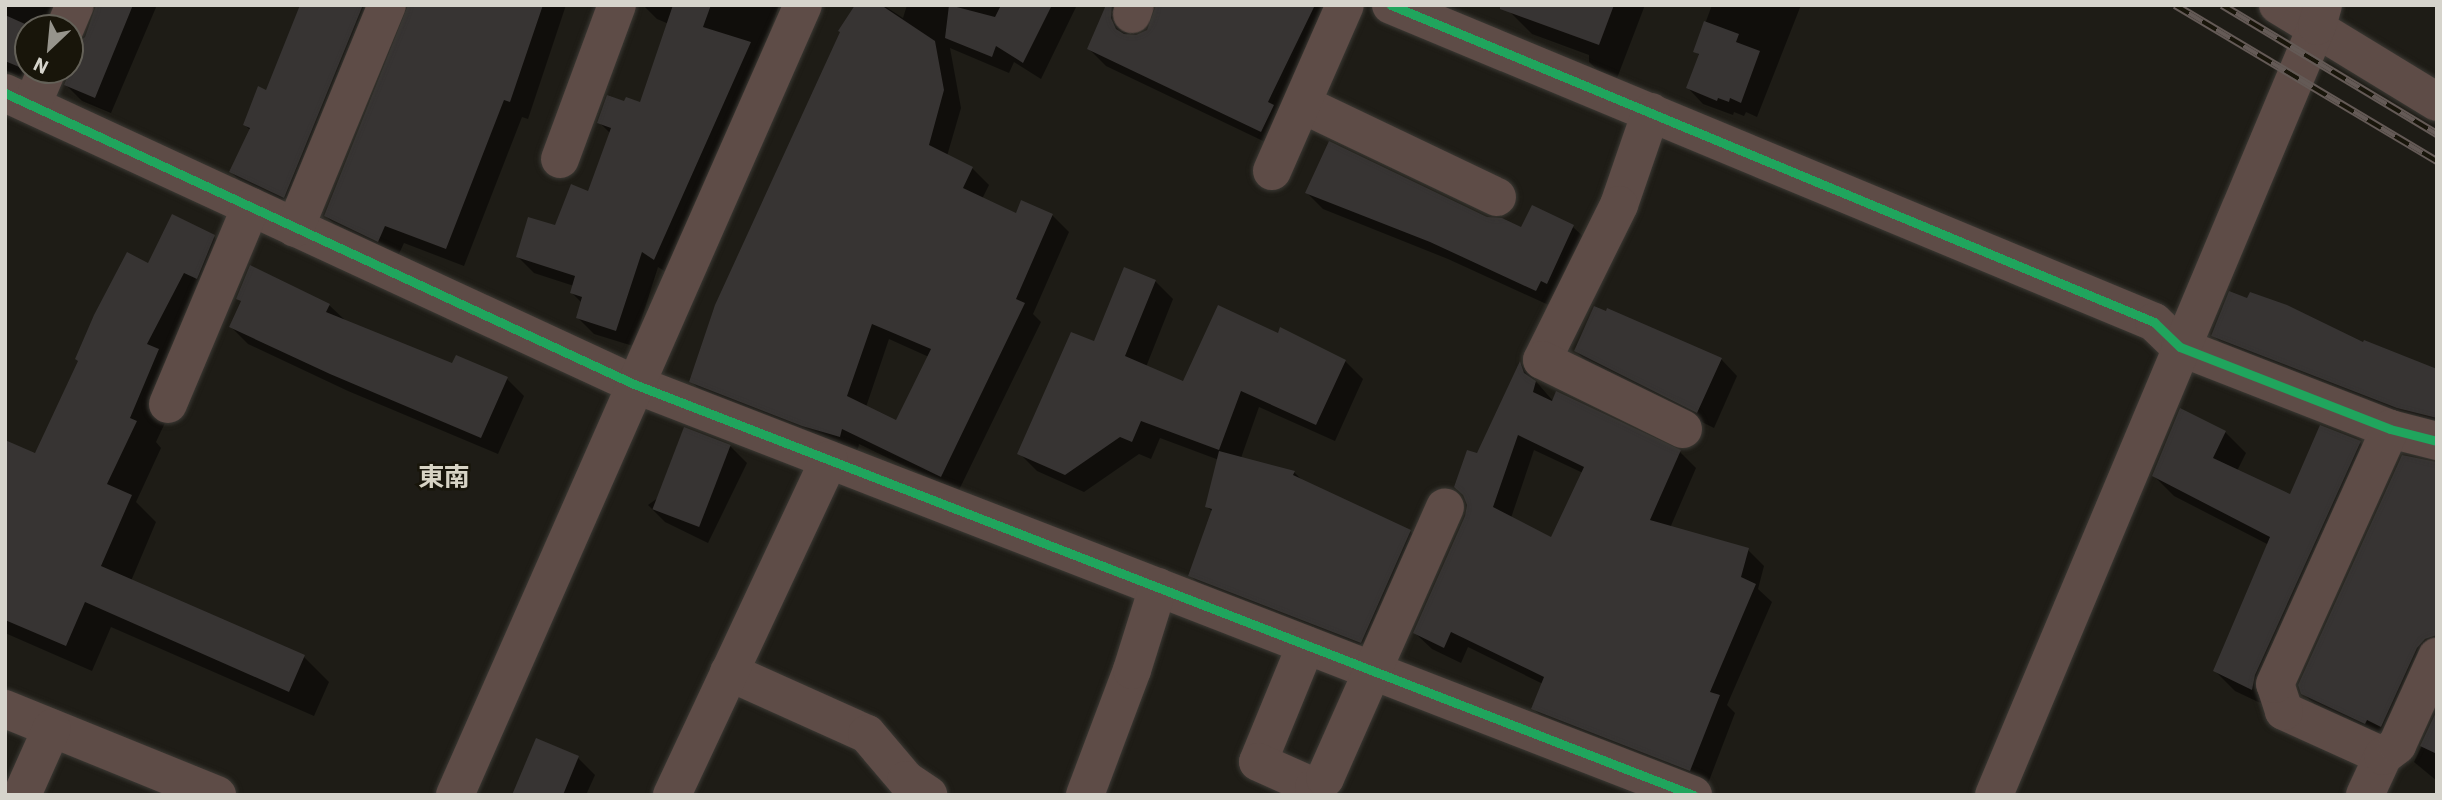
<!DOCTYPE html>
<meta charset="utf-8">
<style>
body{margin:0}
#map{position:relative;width:2442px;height:800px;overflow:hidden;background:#1e1c16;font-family:"IBM Plex Sans","Noto Sans JP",sans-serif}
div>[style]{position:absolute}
.shadow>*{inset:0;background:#0007}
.building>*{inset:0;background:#373433;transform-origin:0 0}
.roads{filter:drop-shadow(0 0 2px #3b3934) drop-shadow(0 0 2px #3b3934)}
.minor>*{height:38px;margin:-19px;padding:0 19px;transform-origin:19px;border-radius:19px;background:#5e4c47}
.tertiary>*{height:38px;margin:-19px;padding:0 19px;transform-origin:19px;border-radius:19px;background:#5e4c47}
.rail>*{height:8px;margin-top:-4px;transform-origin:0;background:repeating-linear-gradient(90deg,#18150a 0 16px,#645a56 0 32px);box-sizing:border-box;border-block:2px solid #645a56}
.cycleway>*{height:9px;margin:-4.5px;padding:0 4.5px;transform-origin:4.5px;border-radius:4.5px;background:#20a55d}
span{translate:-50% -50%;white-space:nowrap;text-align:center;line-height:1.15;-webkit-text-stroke:5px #18150a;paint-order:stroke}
.quarter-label{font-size:26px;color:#d7d3c4;font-weight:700}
.frame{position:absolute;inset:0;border:7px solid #d6d4cc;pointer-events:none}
.north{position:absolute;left:14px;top:14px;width:70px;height:70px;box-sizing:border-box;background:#18150a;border:2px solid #646158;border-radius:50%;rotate:206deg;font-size:19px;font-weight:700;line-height:28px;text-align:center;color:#d6d4cc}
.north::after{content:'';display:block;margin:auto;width:24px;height:32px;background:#96948c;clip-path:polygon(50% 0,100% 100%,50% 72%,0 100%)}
</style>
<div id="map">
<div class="shadow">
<i style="clip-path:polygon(5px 5px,77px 5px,66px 28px,28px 28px,28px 70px,39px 86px,5px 70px)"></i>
<i style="clip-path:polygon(97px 5px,157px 5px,111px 113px,82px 101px,66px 85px,70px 51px,87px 38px)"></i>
<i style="clip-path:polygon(301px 5px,392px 5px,302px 215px,249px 190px,231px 172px,250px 130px,245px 125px,267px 92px)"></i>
<i style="clip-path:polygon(410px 5px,566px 5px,528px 119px,522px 117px,464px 266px,404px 243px,397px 258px,344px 234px,326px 216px)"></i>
<i style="clip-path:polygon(643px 5px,779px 5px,762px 56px,671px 275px,658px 267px,633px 346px,594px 334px,578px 318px,582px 303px,572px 293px,574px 286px,534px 273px,518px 257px,556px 227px,589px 193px,611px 134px,599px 122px,625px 104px,641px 105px,669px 24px,657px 19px)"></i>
<i style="clip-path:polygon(evenodd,857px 5px,883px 5px,903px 18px,907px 5px,1077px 5px,1041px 79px,1014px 62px,1009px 73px,950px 48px,961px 108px,947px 156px,972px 168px,989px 185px,982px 199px,1017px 215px,1052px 215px,1069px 232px,1033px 314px,1041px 322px,958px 492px,859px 444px,857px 453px,708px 398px,691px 381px,857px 5px,889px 339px,929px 357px,897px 422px,866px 407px,889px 339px)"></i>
<i style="clip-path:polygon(1107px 5px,1138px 5px,1131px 15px,1127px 36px,1137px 37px,1148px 31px,1157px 5px,1334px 5px,1278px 148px,1106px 66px,1089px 49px)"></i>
<i style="clip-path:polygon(1511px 5px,1645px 5px,1614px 86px,1589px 62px,1589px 55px,1532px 34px,1509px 11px)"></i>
<i style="clip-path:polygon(1712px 5px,1801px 5px,1757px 117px,1746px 112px,1744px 116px,1734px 112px,1733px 115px,1703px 104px,1688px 88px,1700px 56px,1695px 51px)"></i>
<i style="clip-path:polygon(1307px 193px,1486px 218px,1522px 229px,1573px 227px,1590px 243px,1553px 307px,1448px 259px,1323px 209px)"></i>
<i style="clip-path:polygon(172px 216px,214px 237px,240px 262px,156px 442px,161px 448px,136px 502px,156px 522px,131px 581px,304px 657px,329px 682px,314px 716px,111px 627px,92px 671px,5px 633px,5px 442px,36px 455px,148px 265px)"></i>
<i style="clip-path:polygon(1155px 281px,1173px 299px,1146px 367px,1184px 383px,1279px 335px,1345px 361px,1363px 379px,1335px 441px,1259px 407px,1241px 458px,1294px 472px,1304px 482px,1410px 531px,1432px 553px,1383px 663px,1212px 597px,1190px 575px,1213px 512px,1207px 507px,1219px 460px,1160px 438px,1151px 459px,1139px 454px,1084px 492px,1037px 471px,1019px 453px,1095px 344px)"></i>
<i style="clip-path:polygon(2248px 300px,2437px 371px,2437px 431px,2230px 352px,2213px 335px)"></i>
<i style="clip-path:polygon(329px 305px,347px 322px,453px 365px,507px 379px,524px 396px,498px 454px,348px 391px,248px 344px,231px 327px)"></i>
<i style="clip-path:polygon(1576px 351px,1721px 359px,1737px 376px,1714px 428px,1592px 367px)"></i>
<i style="clip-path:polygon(evenodd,1521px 364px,1553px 401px,1680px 452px,1696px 468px,1670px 528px,1748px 550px,1764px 566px,1758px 589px,1772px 602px,1727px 705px,1735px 713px,1707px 786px,1550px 725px,1533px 708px,1543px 684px,1468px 647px,1461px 663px,1432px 649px,1415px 633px,1467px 516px,1478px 455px,1521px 364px,1534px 450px,1583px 473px,1552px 539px,1511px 518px,1534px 450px)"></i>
<i style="clip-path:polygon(2181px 411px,2225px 432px,2246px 453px,2237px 471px,2291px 497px,2360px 443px,2380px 463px,2273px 709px,2235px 691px,2215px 671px,2269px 545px,2174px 496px,2154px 476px)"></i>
<i style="clip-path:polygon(730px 446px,747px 463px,708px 543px,665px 522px,648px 505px)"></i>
<i style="clip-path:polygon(2437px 470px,2437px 660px,2398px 742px,2320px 710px,2303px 693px)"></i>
<i style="clip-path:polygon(2437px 714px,2437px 781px,2414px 762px)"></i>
<i style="clip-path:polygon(578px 758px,595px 775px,586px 795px,521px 795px)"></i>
</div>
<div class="building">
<i style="clip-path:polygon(96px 5px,133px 5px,95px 98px,64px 85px,70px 70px,70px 49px,85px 37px)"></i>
<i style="clip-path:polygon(300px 5px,363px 5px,284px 198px,229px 172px,250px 128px,243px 125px,258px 86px,266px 90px)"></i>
<i style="clip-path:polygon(408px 5px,543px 5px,510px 102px,504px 100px,446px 249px,385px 226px,378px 242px,324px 216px)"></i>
<i style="clip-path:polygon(673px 5px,711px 5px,703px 27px,751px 42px,654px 260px,642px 252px,616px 331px,576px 318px,582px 297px,570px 293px,575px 276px,516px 257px,528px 217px,555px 225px,571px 184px,588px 191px,611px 128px,597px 123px,607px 95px,624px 101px,626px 97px,640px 102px)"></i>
<i style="clip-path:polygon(evenodd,855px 5px,881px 5px,935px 41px,944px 90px,929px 145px,973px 167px,963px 188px,1016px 213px,1021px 200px,1053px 214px,1016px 299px,1025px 303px,941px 477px,842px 429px,840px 437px,802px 426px,689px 382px,715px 305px,840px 32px,838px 31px,855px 5px,872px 324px,931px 349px,896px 420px,847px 396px,872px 324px)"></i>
<i style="clip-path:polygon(949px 5px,995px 17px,1001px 5px,1052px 5px,1023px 63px,996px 46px,992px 57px,945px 38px)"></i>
<i style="clip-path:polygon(1106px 5px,1112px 5px,1111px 18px,1116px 29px,1124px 34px,1136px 35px,1147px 30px,1156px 5px,1315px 5px,1268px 102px,1274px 105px,1261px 132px,1087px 49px)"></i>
<i style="clip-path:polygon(1500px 5px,1614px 5px,1599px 45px,1500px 9px)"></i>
<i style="clip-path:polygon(5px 15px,34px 28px,28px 28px,28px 60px,24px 69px,5px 61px)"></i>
<i style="clip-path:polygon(1704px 21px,1739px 34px,1736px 42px,1760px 51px,1741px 103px,1730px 98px,1729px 102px,1718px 98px,1717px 101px,1686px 88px,1699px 54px,1693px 52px)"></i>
<i style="clip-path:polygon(1329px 141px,1487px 217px,1502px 218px,1521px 227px,1532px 205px,1574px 225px,1547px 284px,1541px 281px,1536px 291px,1430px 242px,1305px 193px)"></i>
<i style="clip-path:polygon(172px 214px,215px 235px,197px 279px,184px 273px,147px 344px,159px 349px,130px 418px,137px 421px,107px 484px,132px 495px,101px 566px,305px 655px,289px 692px,85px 602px,66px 646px,5px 620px,5px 440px,35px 453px,78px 361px,75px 359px,94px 315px,127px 252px,148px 263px)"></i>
<i style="clip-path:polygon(250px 265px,330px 304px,326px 312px,452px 363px,456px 355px,508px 377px,481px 438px,330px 374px,229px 327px,241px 301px,236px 299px)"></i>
<i style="clip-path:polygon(1124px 267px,1156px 280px,1125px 356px,1183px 381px,1218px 305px,1278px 333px,1280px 327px,1346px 360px,1316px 425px,1241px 391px,1219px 450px,1141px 421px,1132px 442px,1120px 437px,1065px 475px,1017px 454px,1071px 332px,1094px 341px)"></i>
<i style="clip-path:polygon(2229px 291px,2247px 298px,2250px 292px,2287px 305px,2363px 342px,2364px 340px,2437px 369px,2437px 418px,2397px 408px,2211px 336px)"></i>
<i style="clip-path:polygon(1594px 306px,1606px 311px,1607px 308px,1722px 358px,1697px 413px,1574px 351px)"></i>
<i style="clip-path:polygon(evenodd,1520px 361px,1524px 373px,1536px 381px,1533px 392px,1552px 401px,1556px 391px,1681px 450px,1650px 520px,1749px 548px,1741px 577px,1756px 584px,1710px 692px,1720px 695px,1690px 771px,1531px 709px,1544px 677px,1451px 632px,1444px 648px,1413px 633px,1465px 516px,1467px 505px,1463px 495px,1454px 487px,1467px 450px,1477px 453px,1520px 361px,1518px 435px,1584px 467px,1551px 537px,1493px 507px,1518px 435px)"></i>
<i style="clip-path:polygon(2180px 408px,2226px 431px,2213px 458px,2290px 494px,2320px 425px,2361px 441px,2255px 675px,2252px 690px,2213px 671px,2270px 537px,2152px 476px)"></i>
<i style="left:684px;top:427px;width:50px;height:88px;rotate:21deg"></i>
<i style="clip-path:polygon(1219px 451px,1295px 471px,1293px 475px,1411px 530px,1361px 643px,1188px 576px,1212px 509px,1205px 507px)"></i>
<i style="clip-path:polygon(2402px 455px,2437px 462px,2437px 635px,2425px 639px,2417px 648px,2381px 727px,2367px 720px,2365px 724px,2301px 694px,2298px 685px)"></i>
<i style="clip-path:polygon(2437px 710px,2437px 754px,2420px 746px)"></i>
<i style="clip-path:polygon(536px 738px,579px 756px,563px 795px,512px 795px)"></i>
</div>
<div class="roads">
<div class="minor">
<i style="left:1391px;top:5px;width:826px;rotate:22.56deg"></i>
<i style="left:2154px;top:322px;width:36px;rotate:44deg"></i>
<i style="left:2180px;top:347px;width:225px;rotate:21.3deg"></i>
<i style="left:2390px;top:429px;width:49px;rotate:14.3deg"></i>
<i style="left:2278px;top:5px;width:186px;rotate:31.4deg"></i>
<i style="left:1132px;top:14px;width:9px;rotate:-72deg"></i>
<i style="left:65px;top:28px;width:25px;rotate:-67deg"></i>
<i style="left:5px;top:93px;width:693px;rotate:24.83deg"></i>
<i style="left:634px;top:384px;width:1136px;rotate:21.21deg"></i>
<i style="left:1302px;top:104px;width:216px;rotate:25.5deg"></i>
<i style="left:32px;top:105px;width:38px;rotate:-67deg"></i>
<i style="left:1651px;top:112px;width:98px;rotate:109deg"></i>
<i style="left:1619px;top:205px;width:173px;rotate:116.4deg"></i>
<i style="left:1542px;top:360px;width:157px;rotate:26.1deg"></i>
<i style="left:560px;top:159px;width:164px;rotate:-69.7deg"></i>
<i style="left:1272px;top:171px;width:181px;rotate:-66.3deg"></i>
<i style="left:295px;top:228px;width:241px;rotate:-67.6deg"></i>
<i style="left:168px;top:404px;width:214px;rotate:-67.2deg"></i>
<i style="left:1306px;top:645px;width:126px;rotate:112.3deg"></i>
<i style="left:1258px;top:762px;width:61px;rotate:24.1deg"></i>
<i style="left:1314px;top:787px;width:14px;rotate:-39deg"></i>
<i style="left:1325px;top:778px;width:296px;rotate:-66.1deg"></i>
<i style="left:729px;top:672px;width:151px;rotate:24.2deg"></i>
<i style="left:867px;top:734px;width:60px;rotate:49.7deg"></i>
<i style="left:906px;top:780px;width:27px;rotate:34deg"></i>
<i style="left:5px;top:709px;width:229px;rotate:22.1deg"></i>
<i style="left:2383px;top:756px;width:109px;rotate:-155.6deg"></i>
<i style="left:2284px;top:711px;width:28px;rotate:-108deg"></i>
<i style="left:2275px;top:684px;width:280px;rotate:-65.7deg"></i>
<i style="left:22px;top:795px;width:73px;rotate:-65.9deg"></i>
<i style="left:672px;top:795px;width:370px;rotate:-64.9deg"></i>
<i style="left:1085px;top:795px;width:134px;rotate:-69.4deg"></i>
<i style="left:1132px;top:670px;width:87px;rotate:-72.6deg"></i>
<i style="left:1994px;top:795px;width:834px;rotate:-67.22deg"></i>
<i style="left:2317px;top:26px;width:22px;rotate:-74deg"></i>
<i style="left:2365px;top:795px;width:43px;rotate:-65.2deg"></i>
<i style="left:2383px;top:756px;width:18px;rotate:-38deg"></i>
<i style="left:2397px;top:745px;width:97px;rotate:-65.6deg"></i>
</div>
<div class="tertiary">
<i style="left:455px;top:795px;width:863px;rotate:-66.23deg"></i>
</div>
</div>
<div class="rail">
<i style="left:2175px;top:5px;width:305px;rotate:30.8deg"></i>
<i style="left:2222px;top:5px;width:251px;rotate:31deg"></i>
</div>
<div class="cycleway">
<i style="left:1391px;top:5px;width:826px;rotate:22.56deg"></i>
<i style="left:2154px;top:322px;width:36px;rotate:44deg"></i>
<i style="left:2180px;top:347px;width:225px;rotate:21.3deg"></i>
<i style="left:2390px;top:429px;width:49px;rotate:14.3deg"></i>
<i style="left:5px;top:93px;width:693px;rotate:24.83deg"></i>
<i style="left:634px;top:384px;width:1136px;rotate:21.21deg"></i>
</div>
<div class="quarter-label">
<span style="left:444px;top:477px">東南</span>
</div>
<div class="frame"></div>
<div class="north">N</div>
</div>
